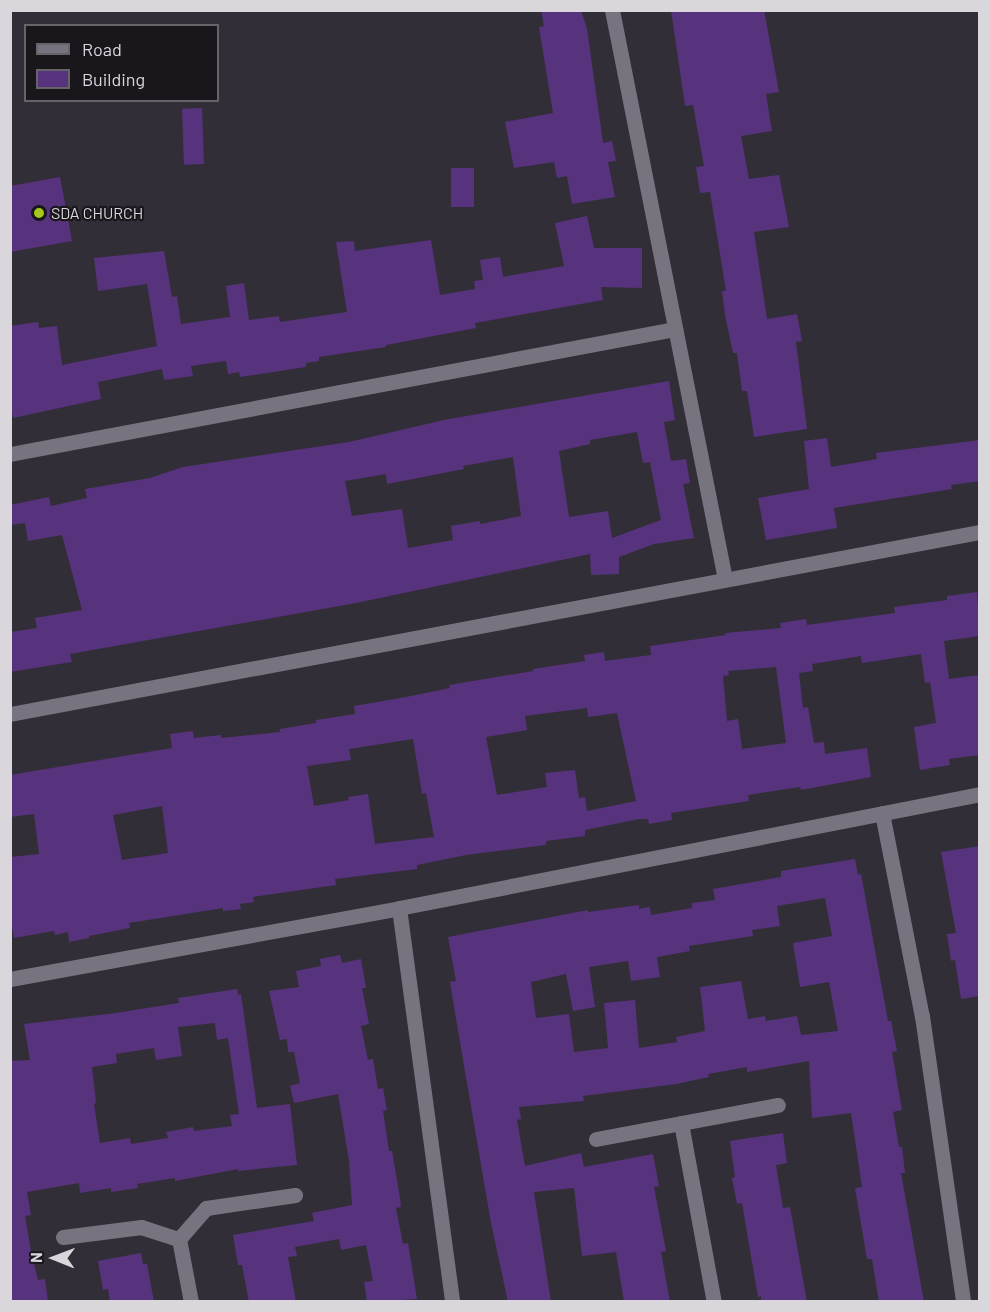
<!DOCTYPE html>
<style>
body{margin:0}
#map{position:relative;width:990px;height:1312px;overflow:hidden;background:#322e37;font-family:Barlow,sans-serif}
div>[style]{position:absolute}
.building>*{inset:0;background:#58337d;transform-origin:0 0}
.minor>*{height:15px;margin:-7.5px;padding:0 7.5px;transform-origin:7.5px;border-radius:7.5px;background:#78747f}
.dots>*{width:16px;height:16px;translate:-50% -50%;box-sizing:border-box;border:3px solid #19171c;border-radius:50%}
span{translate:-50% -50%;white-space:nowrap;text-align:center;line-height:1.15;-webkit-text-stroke:4.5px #19171c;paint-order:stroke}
.poi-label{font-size:16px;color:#d9d6dc}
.left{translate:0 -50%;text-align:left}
.frame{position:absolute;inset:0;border:12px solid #d9d6dc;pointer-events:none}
.legend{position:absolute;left:24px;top:24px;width:195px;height:78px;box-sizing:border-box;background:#19171c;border:2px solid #666369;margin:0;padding:8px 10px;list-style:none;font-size:18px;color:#d9d6dc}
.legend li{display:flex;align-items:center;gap:12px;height:30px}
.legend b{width:30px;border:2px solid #666369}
.north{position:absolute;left:24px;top:1228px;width:60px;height:60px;-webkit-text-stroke:4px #19171c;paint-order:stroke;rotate:271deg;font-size:16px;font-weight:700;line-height:24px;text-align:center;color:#d9d6dc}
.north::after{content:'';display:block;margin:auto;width:21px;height:27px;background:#d9d6dc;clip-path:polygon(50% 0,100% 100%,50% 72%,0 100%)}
</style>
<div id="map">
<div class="building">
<i style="clip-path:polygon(541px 10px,581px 10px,587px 29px,603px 143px,612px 141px,616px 161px,608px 162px,615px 197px,572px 204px,567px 176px,557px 178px,554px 162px,514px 168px,505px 122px,553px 113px,539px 27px,544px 26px)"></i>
<i style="clip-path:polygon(671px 10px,764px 10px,779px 92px,766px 94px,772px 131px,741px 136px,749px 179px,779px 175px,789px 227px,754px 232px,767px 319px,797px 314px,802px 341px,796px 342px,807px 429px,754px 437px,747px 391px,742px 391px,737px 353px,733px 353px,725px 315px,722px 291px,726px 291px,710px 192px,700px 193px,696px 167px,704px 166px,693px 105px,685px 106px)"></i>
<i style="left:202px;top:108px;width:56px;height:20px;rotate:88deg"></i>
<i style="left:451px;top:168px;width:23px;height:39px"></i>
<i style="clip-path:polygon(60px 177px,72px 241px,10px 252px,10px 186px)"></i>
<i style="clip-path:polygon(587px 216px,594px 248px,642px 248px,642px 288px,601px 287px,603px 300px,475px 323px,476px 328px,386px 345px,386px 347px,319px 357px,319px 361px,306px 363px,306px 367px,240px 377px,239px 372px,228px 374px,226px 361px,191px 366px,193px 376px,164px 380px,162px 369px,98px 382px,101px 399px,13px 418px,10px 402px,10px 326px,38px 322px,39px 328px,57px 326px,62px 365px,157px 346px,147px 284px,98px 291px,94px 258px,164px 251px,172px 297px,177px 296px,181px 324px,230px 317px,226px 286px,244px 283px,249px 320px,279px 316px,280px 322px,347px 312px,336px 242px,354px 241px,355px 251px,431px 240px,440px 295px,475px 289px,474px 281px,483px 280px,480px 260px,500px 257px,503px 277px,564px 266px,555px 223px)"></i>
<i style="clip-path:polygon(evenodd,669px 381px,675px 420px,664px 422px,671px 461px,686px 459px,690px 483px,683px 484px,694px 538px,654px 544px,619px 557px,619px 574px,591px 575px,590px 554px,356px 603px,70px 654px,72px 662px,10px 672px,10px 632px,37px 628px,35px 618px,82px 610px,62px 535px,28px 541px,25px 523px,10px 525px,10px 505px,49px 497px,51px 506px,87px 498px,85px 489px,150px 478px,183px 467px,349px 442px,444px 420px,669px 381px,637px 432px,643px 463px,650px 462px,661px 520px,612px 538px,608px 511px,569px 517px,559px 451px,590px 444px,590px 440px,637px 432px,669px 381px,513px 457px,521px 516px,480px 524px,480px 521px,451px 526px,453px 540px,408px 548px,402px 509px,352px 516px,345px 481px,386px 474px,387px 484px,464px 469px,463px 466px,513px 457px)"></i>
<i style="clip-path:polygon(827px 438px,831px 467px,877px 459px,876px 453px,980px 440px,980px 481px,951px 485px,952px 489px,834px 508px,837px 528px,766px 540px,758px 498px,809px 489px,804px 441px)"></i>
<i style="clip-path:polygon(evenodd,977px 592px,980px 636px,944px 641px,949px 679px,980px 675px,980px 755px,949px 759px,950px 765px,920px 770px,914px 727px,936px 723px,930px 682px,925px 683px,921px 654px,862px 663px,861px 656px,812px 664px,813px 671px,799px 673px,803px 708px,808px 707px,814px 743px,824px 742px,825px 754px,867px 748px,871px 777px,801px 790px,800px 787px,748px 795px,749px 801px,671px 813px,672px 820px,649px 824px,648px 819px,639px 819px,585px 830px,585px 836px,546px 841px,546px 845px,466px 855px,417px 865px,417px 869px,335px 879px,336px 885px,253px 897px,254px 902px,240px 904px,241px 909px,223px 911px,223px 908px,129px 923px,130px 928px,89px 936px,89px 938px,69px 942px,68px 932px,55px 935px,54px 931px,14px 938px,10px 917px,10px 857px,39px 854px,34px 814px,10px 817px,10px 775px,172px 748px,170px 734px,193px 731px,194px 738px,221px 735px,221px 738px,280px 732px,280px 729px,316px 723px,316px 720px,355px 714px,354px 706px,406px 697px,450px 688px,449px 685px,533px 671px,533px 669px,585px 661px,584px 655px,604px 652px,605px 661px,651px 655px,650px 646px,726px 635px,725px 633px,781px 628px,780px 623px,806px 619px,807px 625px,895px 613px,894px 607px,947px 600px,947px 596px,977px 592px,776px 667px,786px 743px,742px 749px,738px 719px,727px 721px,723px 676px,729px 675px,728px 671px,776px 667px,977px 592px,587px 708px,588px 717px,617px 713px,636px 801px,587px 811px,585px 797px,579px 798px,575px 770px,545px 773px,547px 787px,497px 795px,486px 737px,527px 730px,525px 716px,587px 708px,977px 592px,413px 739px,422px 794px,426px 793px,434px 837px,375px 844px,368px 794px,348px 797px,349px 800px,314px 806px,307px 766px,351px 760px,349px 749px,413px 739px,977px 592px,162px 806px,168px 853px,122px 860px,113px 815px,162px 806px)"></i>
<i style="clip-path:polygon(980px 846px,980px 996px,961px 999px,955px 960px,951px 961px,947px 934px,956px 933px,941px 852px)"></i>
<i style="clip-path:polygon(evenodd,855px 859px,858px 875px,861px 874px,888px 1021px,891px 1021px,897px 1051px,892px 1052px,902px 1110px,893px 1112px,899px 1147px,902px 1147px,905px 1173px,901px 1173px,924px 1302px,879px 1302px,872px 1259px,867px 1259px,855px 1188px,862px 1187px,851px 1113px,812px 1118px,809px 1061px,747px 1072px,747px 1067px,708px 1074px,709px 1077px,676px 1084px,583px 1096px,584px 1101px,519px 1107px,521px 1119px,517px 1120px,525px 1166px,581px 1153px,584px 1167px,653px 1154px,659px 1186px,654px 1187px,666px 1251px,661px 1252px,670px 1302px,624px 1302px,616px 1252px,582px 1256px,574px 1188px,534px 1192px,551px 1302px,508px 1302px,491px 1223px,454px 1007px,450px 982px,456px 981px,448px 937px,588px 910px,588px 912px,639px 905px,639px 909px,650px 907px,651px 915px,692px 908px,692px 903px,715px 900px,713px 889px,781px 877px,781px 871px,855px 859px,825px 898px,832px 936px,793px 943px,800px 987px,829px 982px,838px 1031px,801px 1035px,797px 1016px,766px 1021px,765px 1016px,748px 1019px,741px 981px,700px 987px,705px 1031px,676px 1037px,677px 1042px,639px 1048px,635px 1000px,604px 1003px,608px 1048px,574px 1052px,569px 1014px,536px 1018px,531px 982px,566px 974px,573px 1011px,595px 1007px,589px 967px,628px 961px,631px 981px,660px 977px,657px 957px,690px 951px,689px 946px,753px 936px,752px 930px,780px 926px,777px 906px,825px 898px)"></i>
<i style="clip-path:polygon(340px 955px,342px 963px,361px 959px,366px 988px,362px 988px,369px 1024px,361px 1026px,368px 1060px,373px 1059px,378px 1089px,383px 1088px,387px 1110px,383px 1111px,389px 1151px,392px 1151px,400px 1198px,401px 1207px,396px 1208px,403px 1244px,408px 1243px,417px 1299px,367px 1302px,364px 1282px,373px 1281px,366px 1245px,341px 1250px,339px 1239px,295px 1247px,297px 1256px,288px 1257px,296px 1302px,249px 1302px,242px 1265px,238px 1265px,233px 1235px,314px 1221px,312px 1213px,352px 1205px,349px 1161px,338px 1094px,294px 1103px,290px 1086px,300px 1083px,294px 1052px,288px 1052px,287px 1039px,280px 1040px,269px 991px,299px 987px,296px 971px,321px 966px,320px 959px)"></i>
<i style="clip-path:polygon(evenodd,237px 989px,238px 995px,241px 994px,257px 1108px,290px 1104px,297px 1165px,238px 1171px,238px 1169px,175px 1181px,175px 1178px,137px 1184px,138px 1188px,111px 1192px,111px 1188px,80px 1193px,79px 1183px,27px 1192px,31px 1215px,25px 1216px,31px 1251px,38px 1280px,45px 1279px,48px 1302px,10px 1302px,10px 1061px,30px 1060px,24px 1024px,116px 1013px,179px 1003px,178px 998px,237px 989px,215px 1023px,217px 1040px,228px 1038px,239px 1114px,230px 1115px,232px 1126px,194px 1131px,193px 1127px,166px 1132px,168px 1138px,131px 1144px,130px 1138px,100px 1143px,94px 1104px,96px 1103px,92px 1067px,117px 1063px,116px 1054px,154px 1048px,156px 1060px,182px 1056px,178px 1027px,215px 1023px)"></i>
<i style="clip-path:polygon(783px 1133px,787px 1163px,776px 1165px,783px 1208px,790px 1207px,807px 1302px,761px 1302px,761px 1296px,758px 1297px,742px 1203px,737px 1204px,732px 1178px,735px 1177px,730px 1141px)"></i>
<i style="clip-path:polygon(141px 1253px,143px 1264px,147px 1264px,154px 1302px,110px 1302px,108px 1289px,103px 1290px,98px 1261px)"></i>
</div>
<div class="minor">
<i style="left:612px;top:10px;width:580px;rotate:78.77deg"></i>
<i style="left:10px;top:454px;width:677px;rotate:-10.65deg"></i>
<i style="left:10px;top:714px;width:987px;rotate:-10.63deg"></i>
<i style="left:882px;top:813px;width:207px;rotate:78.9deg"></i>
<i style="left:922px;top:1016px;width:289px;rotate:81.8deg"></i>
<i style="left:399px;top:908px;width:398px;rotate:82.3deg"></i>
<i style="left:10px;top:979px;width:395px;rotate:-10.3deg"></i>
<i style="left:399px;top:908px;width:592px;rotate:-11.1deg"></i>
<i style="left:681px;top:1123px;width:182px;rotate:79.6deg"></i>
<i style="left:596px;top:1139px;width:185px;rotate:-10.6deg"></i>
<i style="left:63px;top:1237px;width:79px;rotate:-7.3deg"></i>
<i style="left:141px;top:1227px;width:40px;rotate:18deg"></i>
<i style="left:179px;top:1239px;width:64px;rotate:79.2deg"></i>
<i style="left:179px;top:1239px;width:41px;rotate:-48.9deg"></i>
<i style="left:206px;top:1208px;width:90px;rotate:-8.3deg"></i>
</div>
<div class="dots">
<i style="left:39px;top:213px;background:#a7c71e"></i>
</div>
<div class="poi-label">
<span class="left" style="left:51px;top:213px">SDA CHURCH</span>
</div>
<div class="frame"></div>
<ul class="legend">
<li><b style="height:8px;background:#78747f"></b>Road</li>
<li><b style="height:16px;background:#58337d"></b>Building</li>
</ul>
<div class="north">N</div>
</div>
